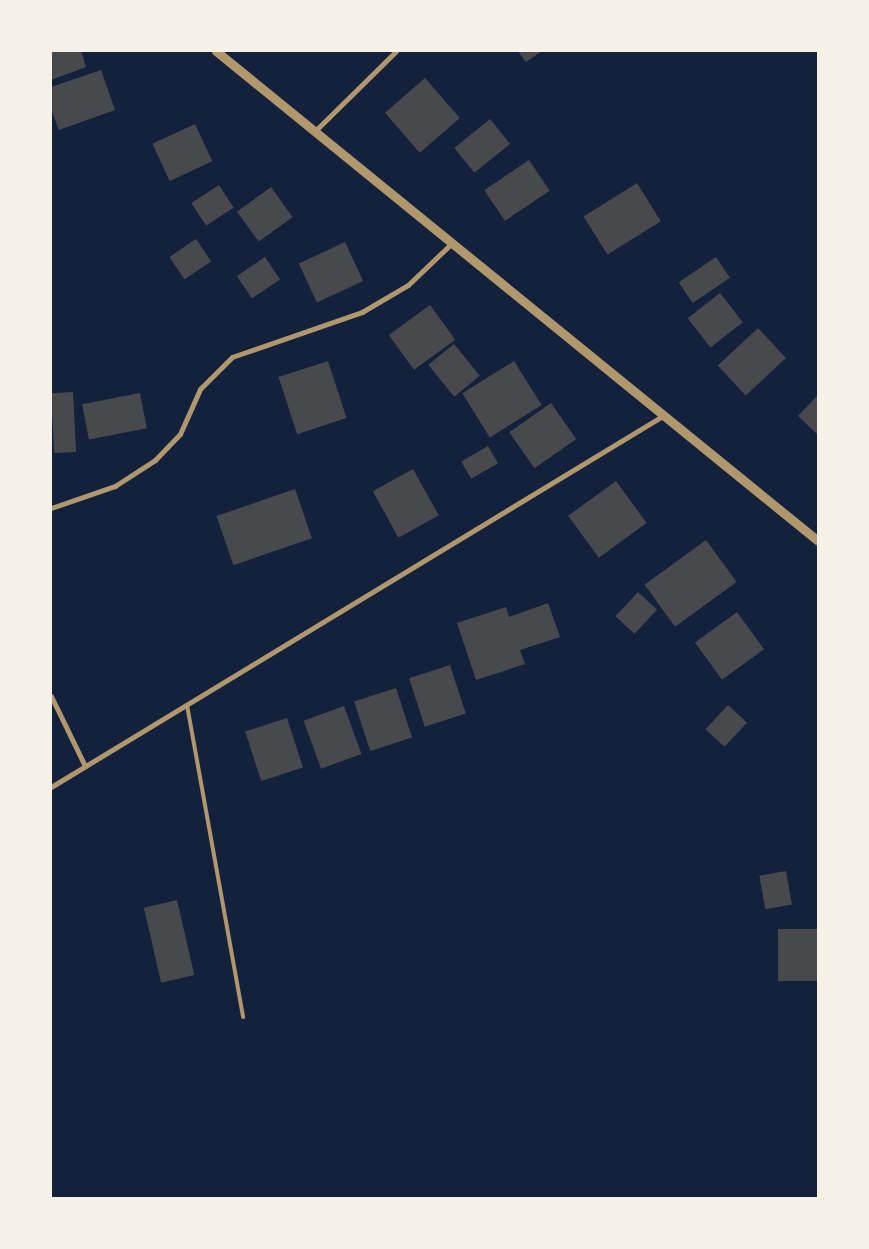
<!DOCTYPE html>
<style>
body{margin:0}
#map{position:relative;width:869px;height:1249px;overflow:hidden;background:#14213d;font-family:"Roboto Condensed",sans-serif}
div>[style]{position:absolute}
.building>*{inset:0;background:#48494c;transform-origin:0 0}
.service>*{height:4px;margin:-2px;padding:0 2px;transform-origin:2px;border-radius:2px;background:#b1986c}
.minor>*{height:5px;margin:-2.5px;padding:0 2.5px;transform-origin:2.5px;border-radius:2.5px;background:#b1986c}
.tertiary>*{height:9px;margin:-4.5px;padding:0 4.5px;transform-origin:4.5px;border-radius:4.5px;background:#b1986c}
span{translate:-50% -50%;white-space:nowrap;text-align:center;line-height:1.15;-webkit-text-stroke:4px #f6f1e7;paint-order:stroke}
.frame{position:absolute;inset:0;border:52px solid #f6f1e7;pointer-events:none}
</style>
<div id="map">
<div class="building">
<i style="clip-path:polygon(51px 51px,81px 51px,86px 67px,51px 80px)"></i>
<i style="clip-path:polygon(518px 51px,542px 51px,526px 62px)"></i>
<i style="clip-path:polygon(101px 70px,115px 110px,59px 130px,51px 109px,51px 87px)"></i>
<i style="left:425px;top:78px;width:53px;height:53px;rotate:49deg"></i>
<i style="left:490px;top:119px;width:32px;height:46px;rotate:51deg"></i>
<i style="left:195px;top:124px;width:41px;height:47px;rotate:65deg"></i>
<i style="left:529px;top:160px;width:37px;height:54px;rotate:56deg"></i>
<i style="left:637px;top:183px;width:45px;height:63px;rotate:58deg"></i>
<i style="left:219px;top:185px;width:27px;height:33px;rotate:57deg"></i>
<i style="left:271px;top:187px;width:37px;height:42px;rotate:54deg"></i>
<i style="left:196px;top:239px;width:27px;height:32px;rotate:56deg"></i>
<i style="left:345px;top:242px;width:43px;height:51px;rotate:65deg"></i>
<i style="left:265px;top:257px;width:27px;height:34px;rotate:56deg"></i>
<i style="left:716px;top:257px;width:25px;height:45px;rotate:56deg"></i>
<i style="left:720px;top:293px;width:37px;height:41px;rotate:52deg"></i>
<i style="left:430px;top:305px;width:43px;height:51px;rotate:54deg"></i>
<i style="left:758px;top:328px;width:41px;height:55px;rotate:47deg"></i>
<i style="left:454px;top:344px;width:41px;height:33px;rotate:51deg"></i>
<i style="left:328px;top:361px;width:60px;height:52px;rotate:72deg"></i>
<i style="left:514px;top:361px;width:52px;height:61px;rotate:58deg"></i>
<i style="left:73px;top:392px;width:60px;height:22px;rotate:87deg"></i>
<i style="left:140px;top:393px;width:36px;height:59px;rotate:79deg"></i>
<i style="clip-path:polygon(818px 395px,818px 435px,798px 416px)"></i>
<i style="left:551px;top:403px;width:44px;height:51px;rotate:55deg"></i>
<i style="left:488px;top:446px;width:20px;height:31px;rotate:60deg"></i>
<i style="left:413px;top:469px;width:53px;height:46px;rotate:61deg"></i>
<i style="left:616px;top:481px;width:52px;height:59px;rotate:54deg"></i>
<i style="left:295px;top:489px;width:52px;height:83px;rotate:71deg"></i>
<i style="left:706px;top:540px;width:52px;height:76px;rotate:54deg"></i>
<i style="left:638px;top:592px;width:26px;height:33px;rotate:43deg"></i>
<i style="clip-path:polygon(548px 603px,560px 637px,520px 650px,525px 664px,476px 680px,457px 623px,506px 607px,509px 617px)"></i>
<i style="left:737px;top:612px;width:46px;height:52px;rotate:54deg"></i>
<i style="left:450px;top:665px;width:51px;height:43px;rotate:72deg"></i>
<i style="left:396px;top:688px;width:52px;height:44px;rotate:72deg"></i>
<i style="left:728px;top:705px;width:26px;height:33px;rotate:43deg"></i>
<i style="left:344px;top:706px;width:51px;height:43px;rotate:70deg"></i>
<i style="left:287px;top:718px;width:52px;height:44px;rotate:72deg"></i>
<i style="left:786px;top:871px;width:34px;height:27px;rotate:80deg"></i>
<i style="left:177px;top:900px;width:77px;height:34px;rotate:77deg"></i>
<i style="left:818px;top:929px;width:52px;height:40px;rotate:90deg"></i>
</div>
<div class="service">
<i style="left:187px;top:705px;width:317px;rotate:79.8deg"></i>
</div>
<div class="minor">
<i style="left:315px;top:131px;width:114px;rotate:-44.6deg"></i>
<i style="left:51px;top:508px;width:68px;rotate:-19deg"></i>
<i style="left:115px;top:486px;width:48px;rotate:-33deg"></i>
<i style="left:155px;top:460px;width:36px;rotate:-46deg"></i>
<i style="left:180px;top:434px;width:49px;rotate:-66deg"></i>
<i style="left:200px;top:389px;width:45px;rotate:-45deg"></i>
<i style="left:232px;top:357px;width:138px;rotate:-19.1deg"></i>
<i style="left:362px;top:312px;width:53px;rotate:-30.4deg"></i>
<i style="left:408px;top:285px;width:61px;rotate:-43.7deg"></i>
<i style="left:51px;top:696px;width:78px;rotate:64.1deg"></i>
<i style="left:51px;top:787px;width:717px;rotate:-31.25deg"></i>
</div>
<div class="tertiary">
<i style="left:216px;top:51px;width:776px;rotate:39.14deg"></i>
</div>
<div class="frame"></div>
</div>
